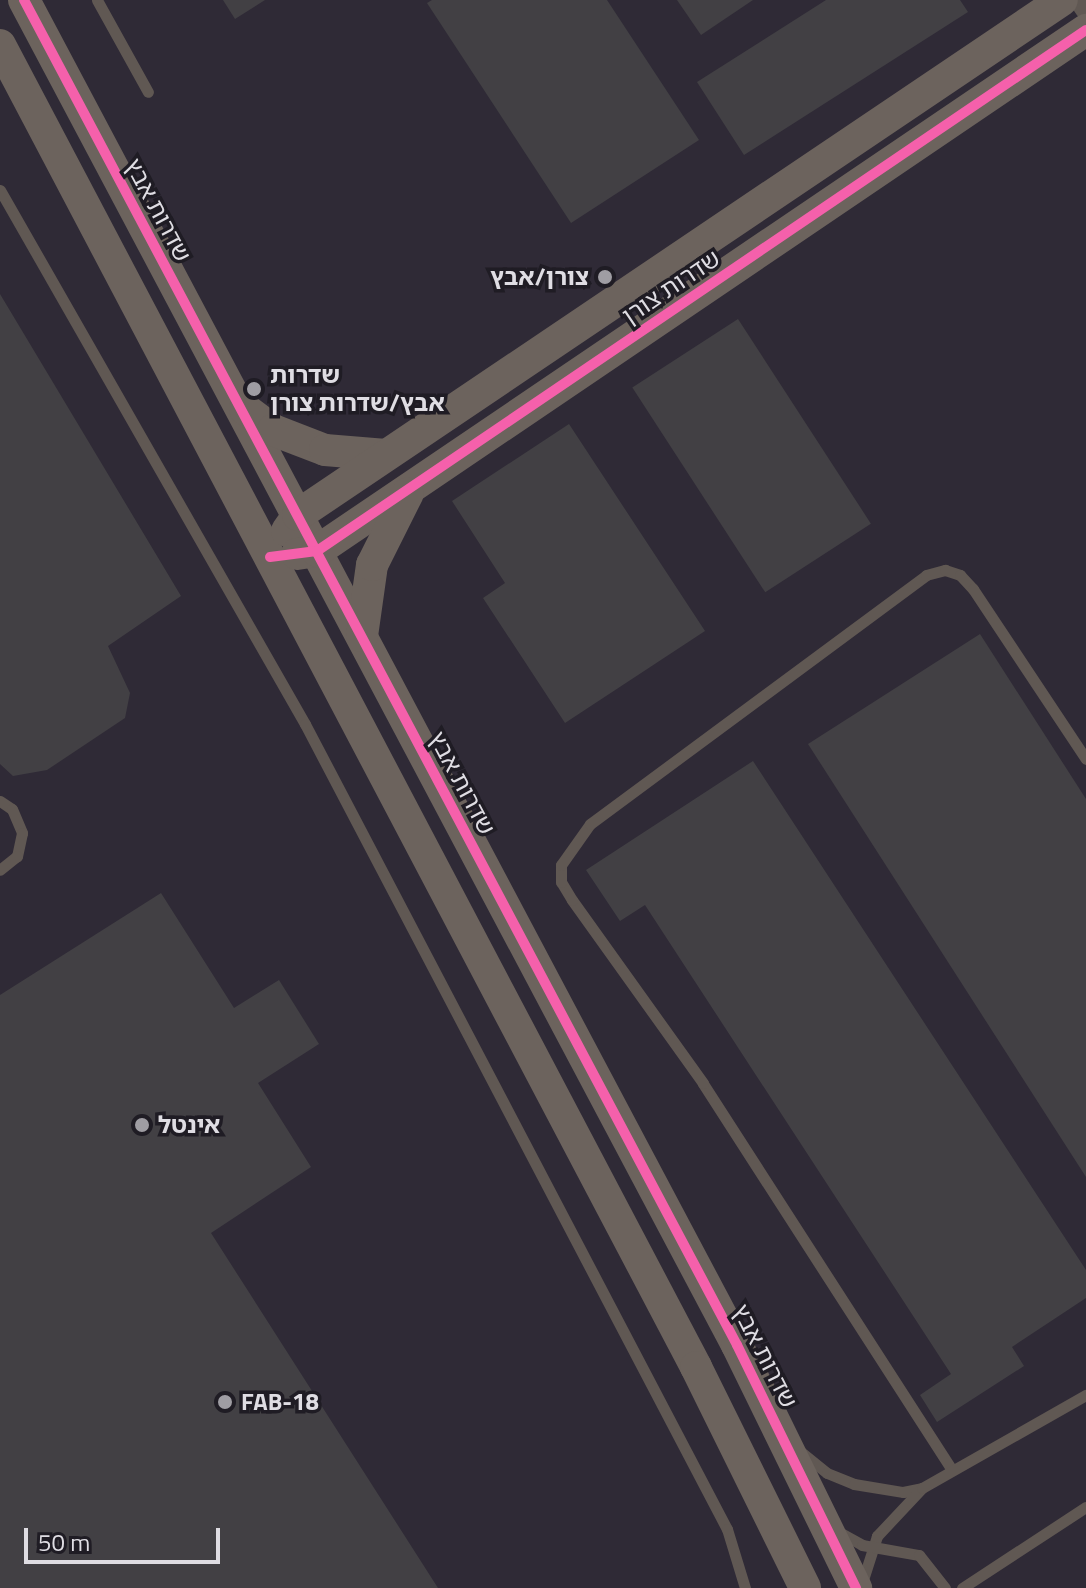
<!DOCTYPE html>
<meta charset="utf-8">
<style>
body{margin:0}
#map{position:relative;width:1086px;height:1588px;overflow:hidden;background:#29272c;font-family:"Titillium Web","Noto Sans Hebrew",sans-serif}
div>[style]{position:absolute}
.built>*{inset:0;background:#2f2a36;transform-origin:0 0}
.building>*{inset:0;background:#424044;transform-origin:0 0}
.lane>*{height:11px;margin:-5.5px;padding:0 5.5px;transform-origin:5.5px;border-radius:5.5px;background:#605853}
.street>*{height:22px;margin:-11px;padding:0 11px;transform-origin:11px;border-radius:11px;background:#605853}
.secondary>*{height:32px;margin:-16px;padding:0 16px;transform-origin:16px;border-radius:16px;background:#6c635d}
.cycleway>*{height:10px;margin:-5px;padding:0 5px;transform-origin:5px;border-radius:5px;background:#f560ab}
.dots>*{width:22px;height:22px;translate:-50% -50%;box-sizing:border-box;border:4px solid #1f1c24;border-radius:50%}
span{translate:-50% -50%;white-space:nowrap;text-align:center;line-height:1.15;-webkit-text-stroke:7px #1f1c24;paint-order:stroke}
.street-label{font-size:24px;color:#dfdde3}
.poi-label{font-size:24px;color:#dfdde3;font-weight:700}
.right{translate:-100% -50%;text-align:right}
.left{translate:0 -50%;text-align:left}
.scale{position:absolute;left:24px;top:1528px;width:196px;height:36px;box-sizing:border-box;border:4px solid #dfdde3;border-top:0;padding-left:10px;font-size:24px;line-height:28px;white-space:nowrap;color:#dfdde3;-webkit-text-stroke:6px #1f1c24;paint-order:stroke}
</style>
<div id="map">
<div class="built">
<i style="left:0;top:0;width:1086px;height:1588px"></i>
</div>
<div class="building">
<i style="clip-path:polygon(223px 0,265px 0,235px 19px)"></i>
<i style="clip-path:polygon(432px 0,607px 0,699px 140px,571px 223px,427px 3px)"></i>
<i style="clip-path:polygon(677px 0,753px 0,701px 35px)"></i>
<i style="clip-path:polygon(826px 0,960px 0,968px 12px,744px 155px,697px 82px)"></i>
<i style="clip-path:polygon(0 294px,181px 596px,108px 646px,130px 693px,125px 718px,47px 770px,13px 776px,0 764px)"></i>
<i style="left:738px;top:319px;width:244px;height:126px;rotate:57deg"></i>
<i style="clip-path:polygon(569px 424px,705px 631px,565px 723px,483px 598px,505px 583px,452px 501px)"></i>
<i style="clip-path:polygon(980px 634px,1086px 799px,1086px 1177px,808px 744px)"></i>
<i style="clip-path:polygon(753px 761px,1086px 1270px,1086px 1298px,1012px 1347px,1024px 1366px,937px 1422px,920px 1395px,951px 1374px,645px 905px,620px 921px,586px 870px)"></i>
<i style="clip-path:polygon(161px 893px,234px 1008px,279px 980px,319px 1044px,258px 1083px,311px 1167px,211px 1233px,438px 1588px,0 1588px,0 995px)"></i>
</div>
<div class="lane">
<i style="left:97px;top:0;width:105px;rotate:61deg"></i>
<i style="left:0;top:190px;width:615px;rotate:60.27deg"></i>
<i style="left:305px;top:724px;width:909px;rotate:62.34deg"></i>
<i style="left:727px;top:1529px;width:62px;rotate:73deg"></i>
<i style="left:0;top:801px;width:14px;rotate:34deg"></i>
<i style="left:12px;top:809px;width:26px;rotate:67deg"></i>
<i style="left:22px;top:833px;width:24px;rotate:102deg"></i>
<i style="left:17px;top:856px;width:22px;rotate:141deg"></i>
<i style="left:801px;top:1452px;width:33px;rotate:39deg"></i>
<i style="left:827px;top:1473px;width:29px;rotate:22deg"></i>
<i style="left:854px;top:1484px;width:50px;rotate:9.3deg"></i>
<i style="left:903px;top:1492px;width:19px;rotate:-12deg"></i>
<i style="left:922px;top:1488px;width:66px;rotate:133.2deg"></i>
<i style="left:877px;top:1536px;width:49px;rotate:107.7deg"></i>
<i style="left:952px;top:1470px;width:460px;rotate:-122.8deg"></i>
<i style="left:703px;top:1083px;width:225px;rotate:-125.6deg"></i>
<i style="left:572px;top:900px;width:21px;rotate:-121deg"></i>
<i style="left:561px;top:882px;width:17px;rotate:-90deg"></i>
<i style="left:561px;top:865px;width:50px;rotate:-54.7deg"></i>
<i style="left:590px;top:824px;width:418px;rotate:-36.5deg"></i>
<i style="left:926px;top:575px;width:20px;rotate:-15deg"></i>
<i style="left:945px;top:570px;width:16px;rotate:18deg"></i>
<i style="left:960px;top:575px;width:19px;rotate:47deg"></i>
<i style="left:973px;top:589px;width:204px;rotate:56.4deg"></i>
<i style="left:922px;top:1488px;width:189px;rotate:-29.6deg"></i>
<i style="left:839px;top:1532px;width:26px;rotate:29deg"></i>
<i style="left:862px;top:1545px;width:58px;rotate:10deg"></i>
<i style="left:919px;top:1555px;width:42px;rotate:51.8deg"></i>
<i style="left:962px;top:1588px;width:148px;rotate:-33.2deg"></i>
</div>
<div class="street">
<i style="left:1080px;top:0;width:11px;rotate:56deg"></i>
</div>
<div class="secondary">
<i style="left:24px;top:0;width:1522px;rotate:62.07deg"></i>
<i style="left:737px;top:1345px;width:271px;rotate:63.9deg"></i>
<i style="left:0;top:45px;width:1494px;rotate:62.23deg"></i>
<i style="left:696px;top:1367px;width:246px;rotate:63.7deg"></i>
<i style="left:245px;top:409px;width:35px;rotate:37deg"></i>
<i style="left:273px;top:430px;width:56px;rotate:21deg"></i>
<i style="left:325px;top:450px;width:61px;rotate:4.7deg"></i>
<i style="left:287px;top:531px;width:19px;rotate:-55deg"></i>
<i style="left:298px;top:515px;width:921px;rotate:-33.98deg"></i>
<i style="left:297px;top:554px;width:20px;rotate:-9deg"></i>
<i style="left:317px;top:551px;width:929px;rotate:-34.12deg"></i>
<i style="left:362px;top:636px;width:72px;rotate:-82deg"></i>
<i style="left:372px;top:565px;width:80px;rotate:-63.4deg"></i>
</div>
<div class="cycleway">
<i style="left:24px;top:0;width:1522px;rotate:62.07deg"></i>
<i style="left:737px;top:1345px;width:271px;rotate:63.9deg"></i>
<i style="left:270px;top:557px;width:47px;rotate:-7.3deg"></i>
<i style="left:317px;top:551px;width:929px;rotate:-34.12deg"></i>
</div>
<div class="dots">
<i style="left:605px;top:277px;background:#9f9da3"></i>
<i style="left:254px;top:389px;background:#9f9da3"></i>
<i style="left:142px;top:1125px;background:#9f9da3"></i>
<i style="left:225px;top:1402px;background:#9f9da3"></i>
</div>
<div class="street-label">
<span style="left:158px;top:210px;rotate:62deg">שדרות אבץ</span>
<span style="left:671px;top:287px;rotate:-34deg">שדרות צורן</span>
<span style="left:462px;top:783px;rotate:62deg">שדרות אבץ</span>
<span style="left:765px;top:1356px;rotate:63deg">שדרות אבץ</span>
</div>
<div class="poi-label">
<span class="right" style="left:589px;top:277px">צורן/אבץ</span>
<span class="left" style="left:270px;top:389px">שדרות<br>אבץ/שדרות צורן</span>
<span class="left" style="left:158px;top:1125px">אינטל</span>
<span class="left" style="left:241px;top:1402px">FAB-18</span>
</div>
<div class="scale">50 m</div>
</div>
